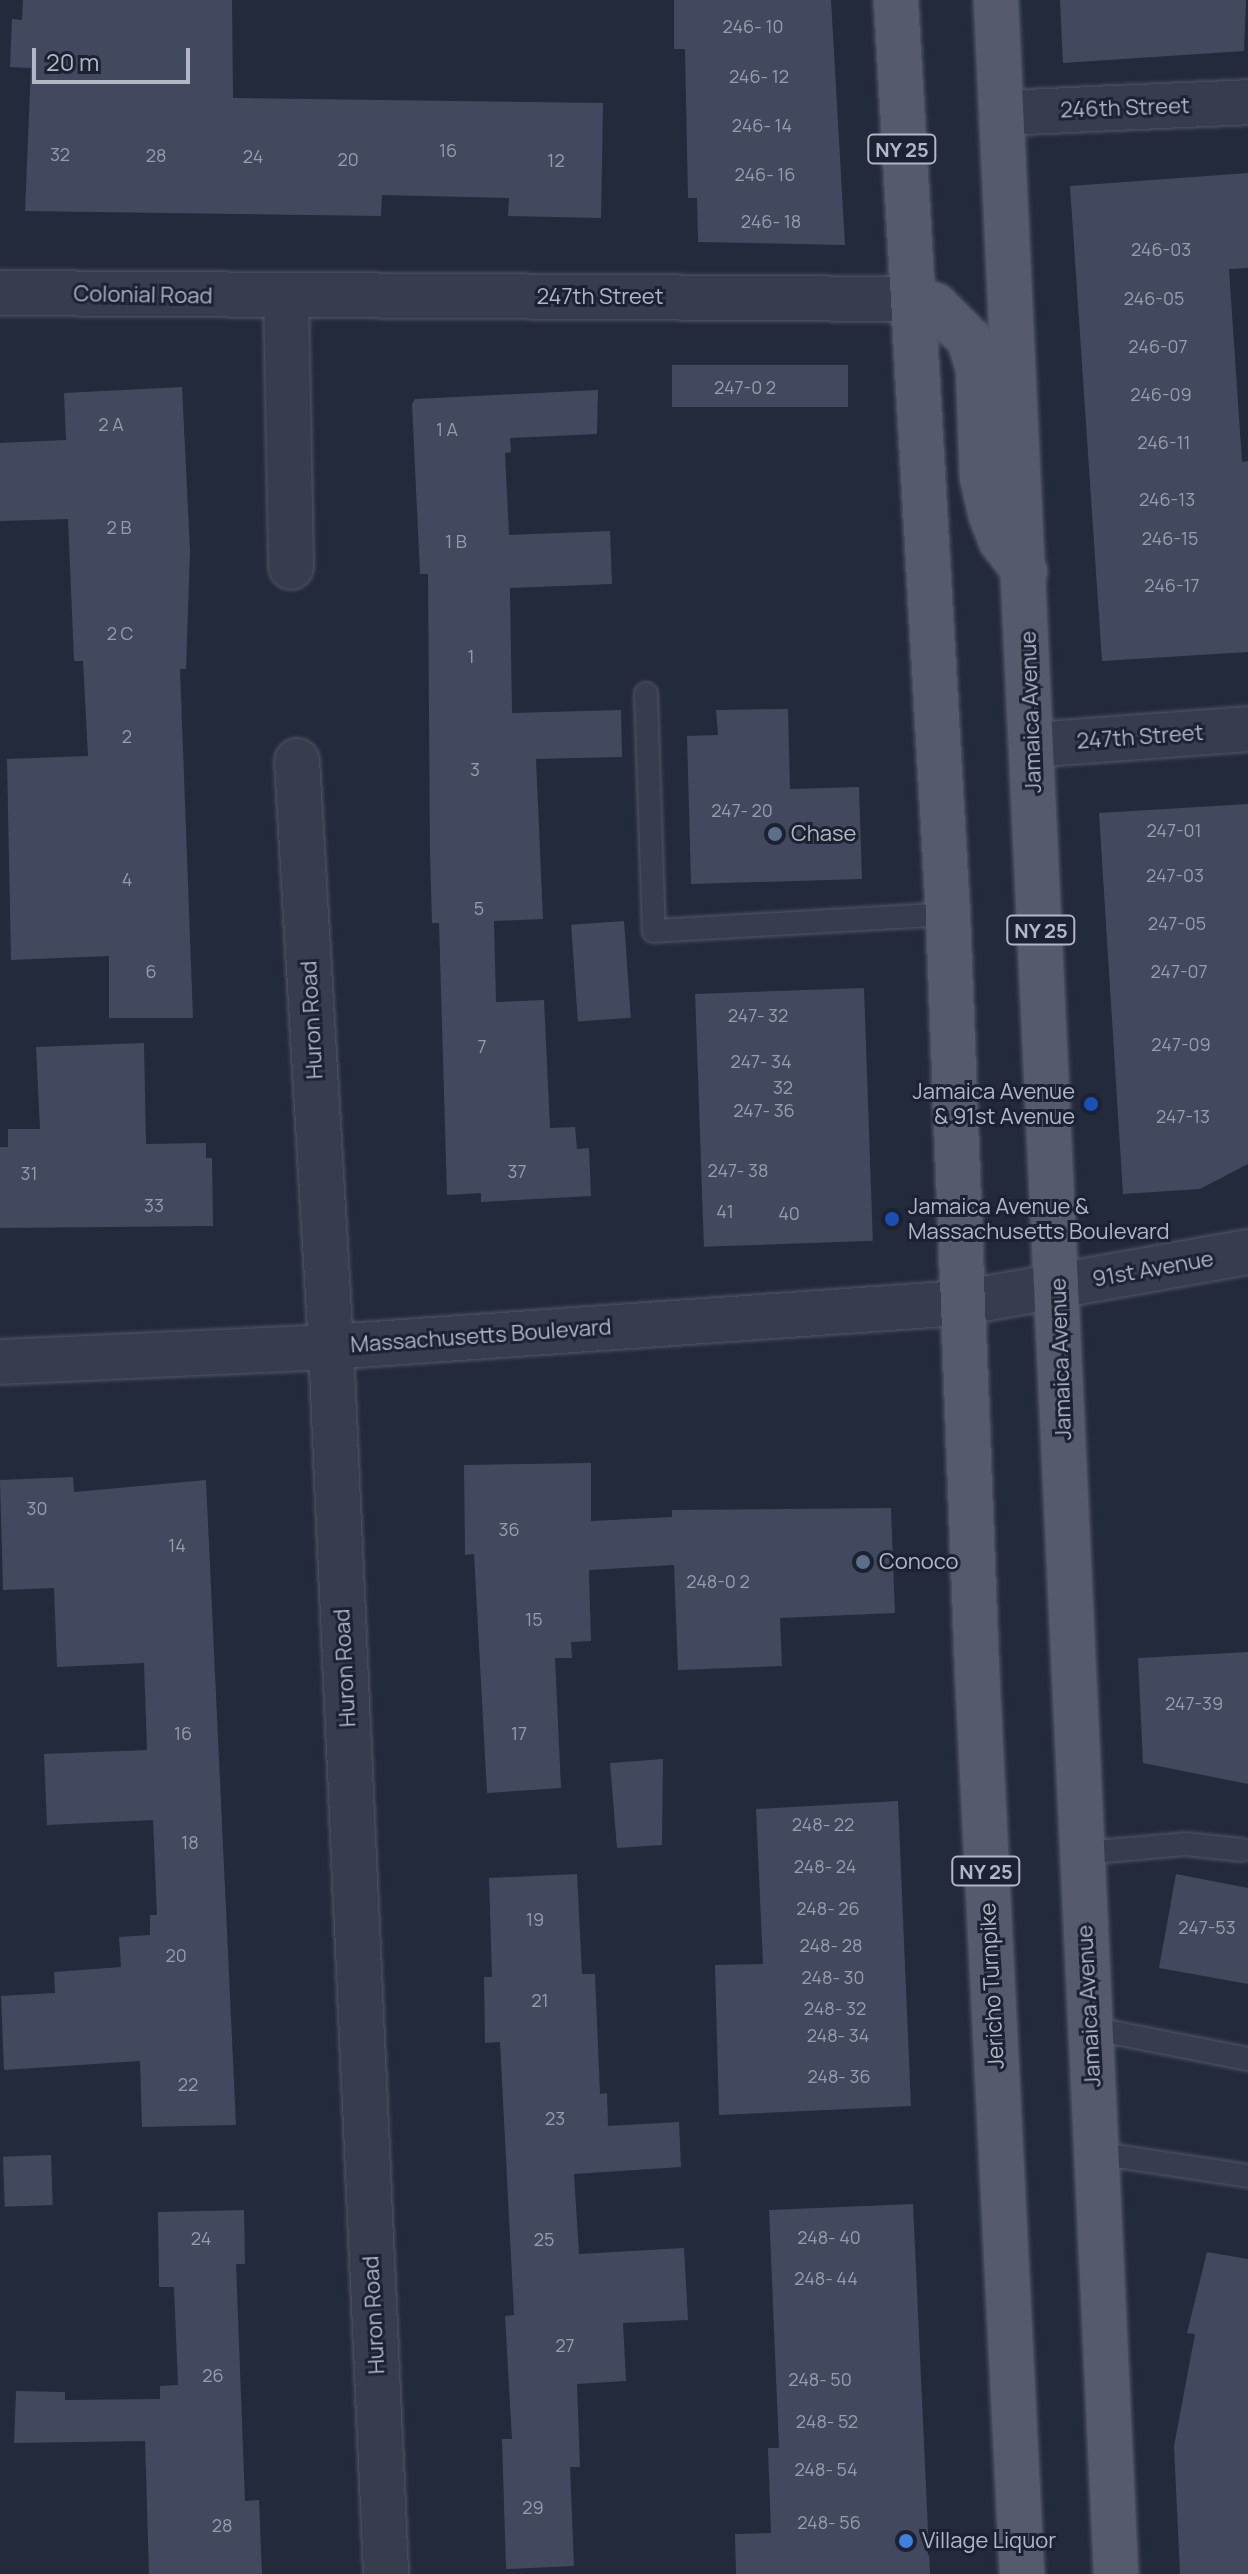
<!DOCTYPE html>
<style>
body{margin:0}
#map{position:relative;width:1248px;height:2574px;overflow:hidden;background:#232a3c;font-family:Manrope,sans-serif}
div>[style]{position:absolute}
.building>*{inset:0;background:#42495e;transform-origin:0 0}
.roads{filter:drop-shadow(0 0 2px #525767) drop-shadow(0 0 2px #525767)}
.service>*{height:22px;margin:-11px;padding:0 11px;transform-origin:11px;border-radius:11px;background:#373d4c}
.minor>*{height:44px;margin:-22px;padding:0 22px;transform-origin:22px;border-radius:22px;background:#373d4c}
.primary>*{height:44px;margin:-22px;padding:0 22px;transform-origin:22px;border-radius:22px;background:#555b6c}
.dots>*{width:22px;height:22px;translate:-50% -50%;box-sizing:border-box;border:4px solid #1c2231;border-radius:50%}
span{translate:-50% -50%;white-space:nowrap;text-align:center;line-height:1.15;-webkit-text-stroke:6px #1c2231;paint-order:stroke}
.number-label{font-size:18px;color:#969cad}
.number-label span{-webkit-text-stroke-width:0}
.shield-label span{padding:2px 6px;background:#1c2231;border:2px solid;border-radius:6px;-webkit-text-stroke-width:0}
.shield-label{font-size:20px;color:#b2b7c7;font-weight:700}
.street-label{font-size:22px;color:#b2b7c7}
.poi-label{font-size:22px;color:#b2b7c7}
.left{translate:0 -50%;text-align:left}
.right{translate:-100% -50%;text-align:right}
.scale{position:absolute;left:32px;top:48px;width:158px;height:36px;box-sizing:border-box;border:4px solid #b2b7c7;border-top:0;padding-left:10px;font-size:24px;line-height:28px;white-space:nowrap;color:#b2b7c7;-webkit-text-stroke:6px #1c2231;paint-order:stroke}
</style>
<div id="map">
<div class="building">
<i style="clip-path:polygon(23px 0,232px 0,233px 98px,603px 103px,601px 218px,508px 216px,509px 198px,382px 195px,381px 216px,25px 211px,31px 68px,10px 67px,12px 19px,22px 20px)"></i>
<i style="clip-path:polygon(674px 0,831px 0,845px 245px,698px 242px,697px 198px,688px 198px,685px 49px,674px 49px)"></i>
<i style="clip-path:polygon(1060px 0,1246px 0,1244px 51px,1063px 63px)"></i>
<i style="clip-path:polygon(1248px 173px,1248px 268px,1229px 269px,1242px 462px,1248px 461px,1248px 652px,1102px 661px,1070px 186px)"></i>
<i style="left:672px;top:365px;width:176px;height:42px"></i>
<i style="clip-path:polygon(182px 387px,190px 550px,186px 669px,180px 669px,193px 1018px,109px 1018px,109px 956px,11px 960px,7px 759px,88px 756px,83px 661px,74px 661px,68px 519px,0 521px,0 443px,66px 440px,64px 393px)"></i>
<i style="clip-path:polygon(598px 390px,597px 434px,510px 438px,511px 452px,505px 453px,509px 535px,610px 531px,612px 584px,510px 588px,512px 713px,621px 710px,622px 757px,536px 759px,543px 919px,494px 921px,496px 1002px,544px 1000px,550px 1128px,575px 1127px,577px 1149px,589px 1148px,591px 1196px,481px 1202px,481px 1193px,447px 1195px,439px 923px,432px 923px,430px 853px,428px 574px,420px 574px,412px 404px,415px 399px)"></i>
<i style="clip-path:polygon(788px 709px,790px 789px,859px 787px,862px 879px,691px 884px,687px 736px,718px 735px,716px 710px)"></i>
<i style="clip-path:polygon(1248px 804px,1248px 1164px,1200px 1189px,1123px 1194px,1099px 813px)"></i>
<i style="left:624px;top:921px;width:97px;height:53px;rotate:86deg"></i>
<i style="left:864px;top:988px;width:253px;height:169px;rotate:88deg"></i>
<i style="clip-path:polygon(144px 1043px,146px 1144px,206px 1143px,206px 1158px,212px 1158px,213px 1226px,0 1228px,0 1147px,8px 1147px,8px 1129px,40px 1129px,36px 1047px)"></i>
<i style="clip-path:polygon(591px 1463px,591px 1521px,672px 1517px,672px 1510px,891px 1508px,895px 1613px,780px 1618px,782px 1666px,678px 1670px,674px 1565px,589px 1570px,591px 1641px,571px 1642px,572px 1658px,555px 1658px,561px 1788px,487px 1793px,474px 1554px,465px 1555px,464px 1465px)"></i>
<i style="clip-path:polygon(73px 1477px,74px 1492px,206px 1480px,236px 2125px,142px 2127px,140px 2061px,4px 2070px,1px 1996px,55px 1993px,54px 1972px,121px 1967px,119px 1937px,150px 1935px,150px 1915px,157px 1915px,153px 1820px,47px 1825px,44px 1754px,147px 1750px,144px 1663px,57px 1667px,54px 1588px,3px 1590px,0 1480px)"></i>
<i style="clip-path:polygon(1248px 1652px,1248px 1784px,1143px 1763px,1138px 1658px)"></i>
<i style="clip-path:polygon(663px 1759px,662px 1845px,617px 1848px,610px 1763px)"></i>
<i style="clip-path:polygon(898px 1801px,911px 2106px,719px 2115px,715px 1965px,763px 1964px,756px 1809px)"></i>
<i style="clip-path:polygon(577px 1874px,582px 1974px,595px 1974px,600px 2094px,607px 2093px,608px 2126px,679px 2122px,681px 2167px,574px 2174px,579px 2254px,684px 2248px,688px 2320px,623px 2323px,626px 2381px,577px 2384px,580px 2467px,570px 2467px,574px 2566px,506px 2569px,502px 2439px,512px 2439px,505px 2316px,514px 2315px,500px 2042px,485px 2043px,484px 1977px,492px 1977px,489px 1878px)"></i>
<i style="clip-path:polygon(1176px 1874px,1248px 1888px,1248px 1984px,1159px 1968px)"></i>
<i style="left:51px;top:2155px;width:50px;height:48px;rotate:88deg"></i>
<i style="clip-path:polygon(913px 2204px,930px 2574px,736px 2574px,735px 2534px,771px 2533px,768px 2448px,779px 2448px,769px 2210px)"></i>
<i style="clip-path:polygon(244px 2210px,245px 2264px,236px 2264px,245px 2501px,259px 2500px,262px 2574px,149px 2574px,145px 2441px,14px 2443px,16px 2391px,65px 2392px,65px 2400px,160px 2399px,160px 2386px,178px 2385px,174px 2287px,159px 2287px,158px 2212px)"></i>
<i style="clip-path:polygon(1207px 2252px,1248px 2259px,1248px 2574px,1180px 2574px,1174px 2446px,1195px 2334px,1187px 2333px)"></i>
</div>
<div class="roads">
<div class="service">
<i style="left:646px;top:694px;width:237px;rotate:88.1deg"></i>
<i style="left:654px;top:931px;width:294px;rotate:-3.3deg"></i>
<i style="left:1083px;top:1853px;width:102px;rotate:-5deg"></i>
<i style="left:1185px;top:1844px;width:57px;rotate:6deg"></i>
<i style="left:1090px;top:2028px;width:161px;rotate:11.1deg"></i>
<i style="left:1096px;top:2153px;width:154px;rotate:8.6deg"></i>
</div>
<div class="minor">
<i style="left:1001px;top:113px;width:247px;rotate:-2.5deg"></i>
<i style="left:0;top:293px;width:914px;rotate:0.38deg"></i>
<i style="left:286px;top:297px;width:270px;rotate:88.9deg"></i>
<i style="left:1031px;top:745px;width:218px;rotate:-4.2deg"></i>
<i style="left:297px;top:761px;width:587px;rotate:86.68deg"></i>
<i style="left:331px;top:1347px;width:1228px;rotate:87.43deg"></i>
<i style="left:0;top:1362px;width:331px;rotate:-2.6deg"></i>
<i style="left:331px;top:1347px;width:632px;rotate:-4deg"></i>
<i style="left:961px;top:1303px;width:291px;rotate:-10.1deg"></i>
</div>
<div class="primary">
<i style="left:896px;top:0;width:915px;rotate:86.74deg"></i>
<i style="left:948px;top:914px;width:757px;rotate:87.8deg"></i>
<i style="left:977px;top:1670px;width:905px;rotate:87.15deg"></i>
<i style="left:996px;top:0;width:2577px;rotate:87.33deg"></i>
<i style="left:914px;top:299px;width:22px;rotate:16deg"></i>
<i style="left:935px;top:305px;width:48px;rotate:45deg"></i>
<i style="left:969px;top:339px;width:30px;rotate:73deg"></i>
<i style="left:978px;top:368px;width:109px;rotate:87.9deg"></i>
<i style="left:982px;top:477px;width:39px;rotate:77deg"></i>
<i style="left:991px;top:515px;width:28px;rotate:69deg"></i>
<i style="left:1001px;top:541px;width:39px;rotate:52deg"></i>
</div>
</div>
<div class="dots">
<i style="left:775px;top:834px;background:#5c6f8a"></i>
<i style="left:1091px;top:1104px;background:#1a4fb4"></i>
<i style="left:892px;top:1219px;background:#1a4fb4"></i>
<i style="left:863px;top:1562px;background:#5c6f8a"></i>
<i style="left:906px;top:2541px;background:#3f7fe0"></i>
</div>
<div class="number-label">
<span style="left:753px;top:26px">246- 10</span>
<span style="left:759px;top:76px">246- 12</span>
<span style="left:762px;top:125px">246- 14</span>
<span style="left:448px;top:150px">16</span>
<span style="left:60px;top:154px">32</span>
<span style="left:156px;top:155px">28</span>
<span style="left:253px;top:156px">24</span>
<span style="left:348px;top:159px">20</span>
<span style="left:556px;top:160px">12</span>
<span style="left:765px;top:174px">246- 16</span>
<span style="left:771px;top:221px">246- 18</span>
<span style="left:1161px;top:249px">246-03</span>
<span style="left:1154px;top:298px">246-05</span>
<span style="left:1158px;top:346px">246-07</span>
<span style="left:745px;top:387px">247-0 2</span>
<span style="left:1161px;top:394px">246-09</span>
<span style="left:111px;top:424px">2 A</span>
<span style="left:447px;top:429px">1 A</span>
<span style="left:1164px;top:442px">246-11</span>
<span style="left:1167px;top:499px">246-13</span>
<span style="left:119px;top:527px">2 B</span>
<span style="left:1170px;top:538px">246-15</span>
<span style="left:456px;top:541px">1 B</span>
<span style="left:1172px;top:585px">246-17</span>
<span style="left:120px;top:633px">2 C</span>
<span style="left:471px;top:656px">1</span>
<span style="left:127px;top:736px">2</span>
<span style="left:475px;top:769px">3</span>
<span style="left:742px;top:810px">247- 20</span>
<span style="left:1174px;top:830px">247-01</span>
<span style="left:1175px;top:875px">247-03</span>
<span style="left:127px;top:879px">4</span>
<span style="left:479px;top:908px">5</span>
<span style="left:1177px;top:923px">247-05</span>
<span style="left:151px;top:971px">6</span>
<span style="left:1179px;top:971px">247-07</span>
<span style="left:758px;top:1015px">247- 32</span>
<span style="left:1181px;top:1044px">247-09</span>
<span style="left:482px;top:1046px">7</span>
<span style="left:761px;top:1061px">247- 34</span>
<span style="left:783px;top:1087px">32</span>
<span style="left:764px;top:1110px">247- 36</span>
<span style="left:1183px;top:1116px">247-13</span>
<span style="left:738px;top:1170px">247- 38</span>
<span style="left:517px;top:1171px">37</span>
<span style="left:29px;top:1173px">31</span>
<span style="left:154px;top:1205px">33</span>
<span style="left:725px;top:1211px">41</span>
<span style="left:789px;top:1213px">40</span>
<span style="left:37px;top:1508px">30</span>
<span style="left:509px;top:1529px">36</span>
<span style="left:177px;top:1545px">14</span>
<span style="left:718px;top:1581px">248-0 2</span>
<span style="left:534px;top:1619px">15</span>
<span style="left:1194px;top:1703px">247-39</span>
<span style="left:183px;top:1733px">16</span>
<span style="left:519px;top:1733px">17</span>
<span style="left:823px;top:1824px">248- 22</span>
<span style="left:190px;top:1842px">18</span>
<span style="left:825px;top:1866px">248- 24</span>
<span style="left:828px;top:1908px">248- 26</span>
<span style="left:535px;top:1919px">19</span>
<span style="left:1207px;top:1927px">247-53</span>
<span style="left:831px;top:1945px">248- 28</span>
<span style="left:176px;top:1955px">20</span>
<span style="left:833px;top:1977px">248- 30</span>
<span style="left:540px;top:2000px">21</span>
<span style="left:835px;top:2008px">248- 32</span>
<span style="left:838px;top:2035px">248- 34</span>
<span style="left:839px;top:2076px">248- 36</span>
<span style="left:188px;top:2084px">22</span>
<span style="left:555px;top:2118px">23</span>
<span style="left:829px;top:2237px">248- 40</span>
<span style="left:201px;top:2238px">24</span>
<span style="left:544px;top:2239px">25</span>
<span style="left:826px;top:2278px">248- 44</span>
<span style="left:565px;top:2345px">27</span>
<span style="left:213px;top:2375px">26</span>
<span style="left:820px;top:2379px">248- 50</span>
<span style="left:827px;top:2421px">248- 52</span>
<span style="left:826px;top:2469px">248- 54</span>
<span style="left:533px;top:2507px">29</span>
<span style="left:829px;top:2522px">248- 56</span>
<span style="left:222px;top:2525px">28</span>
</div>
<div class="shield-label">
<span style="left:902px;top:149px">NY 25</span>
<span style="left:1041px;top:930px">NY 25</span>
<span style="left:986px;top:1871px">NY 25</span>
</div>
<div class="street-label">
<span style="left:1125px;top:108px;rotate:-2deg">246th Street</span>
<span style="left:143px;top:295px;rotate:1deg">Colonial Road</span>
<span style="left:600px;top:297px">247th Street</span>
<span style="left:1031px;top:712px;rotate:-92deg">Jamaica Avenue</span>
<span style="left:1140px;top:737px;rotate:-4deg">247th Street</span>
<span style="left:312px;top:1020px;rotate:-93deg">Huron Road</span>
<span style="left:1153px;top:1269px;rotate:-10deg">91st Avenue</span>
<span style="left:481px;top:1336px;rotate:-4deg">Massachusetts Boulevard</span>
<span style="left:1061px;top:1359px;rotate:-92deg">Jamaica Avenue</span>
<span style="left:345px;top:1668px;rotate:-93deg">Huron Road</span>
<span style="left:992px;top:1986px;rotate:-93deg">Jericho Turnpike</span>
<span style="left:1089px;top:2006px;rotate:-93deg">Jamaica Avenue</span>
<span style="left:374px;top:2315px;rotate:-93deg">Huron Road</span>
</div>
<div class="poi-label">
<span class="left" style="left:791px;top:834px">Chase</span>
<span class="right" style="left:1075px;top:1104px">Jamaica Avenue<br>&amp; 91st Avenue</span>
<span class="left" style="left:908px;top:1219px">Jamaica Avenue &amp;<br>Massachusetts Boulevard</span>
<span class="left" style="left:879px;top:1562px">Conoco</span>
<span class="left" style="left:922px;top:2541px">Village Liquor</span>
</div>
<div class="scale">20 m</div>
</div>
